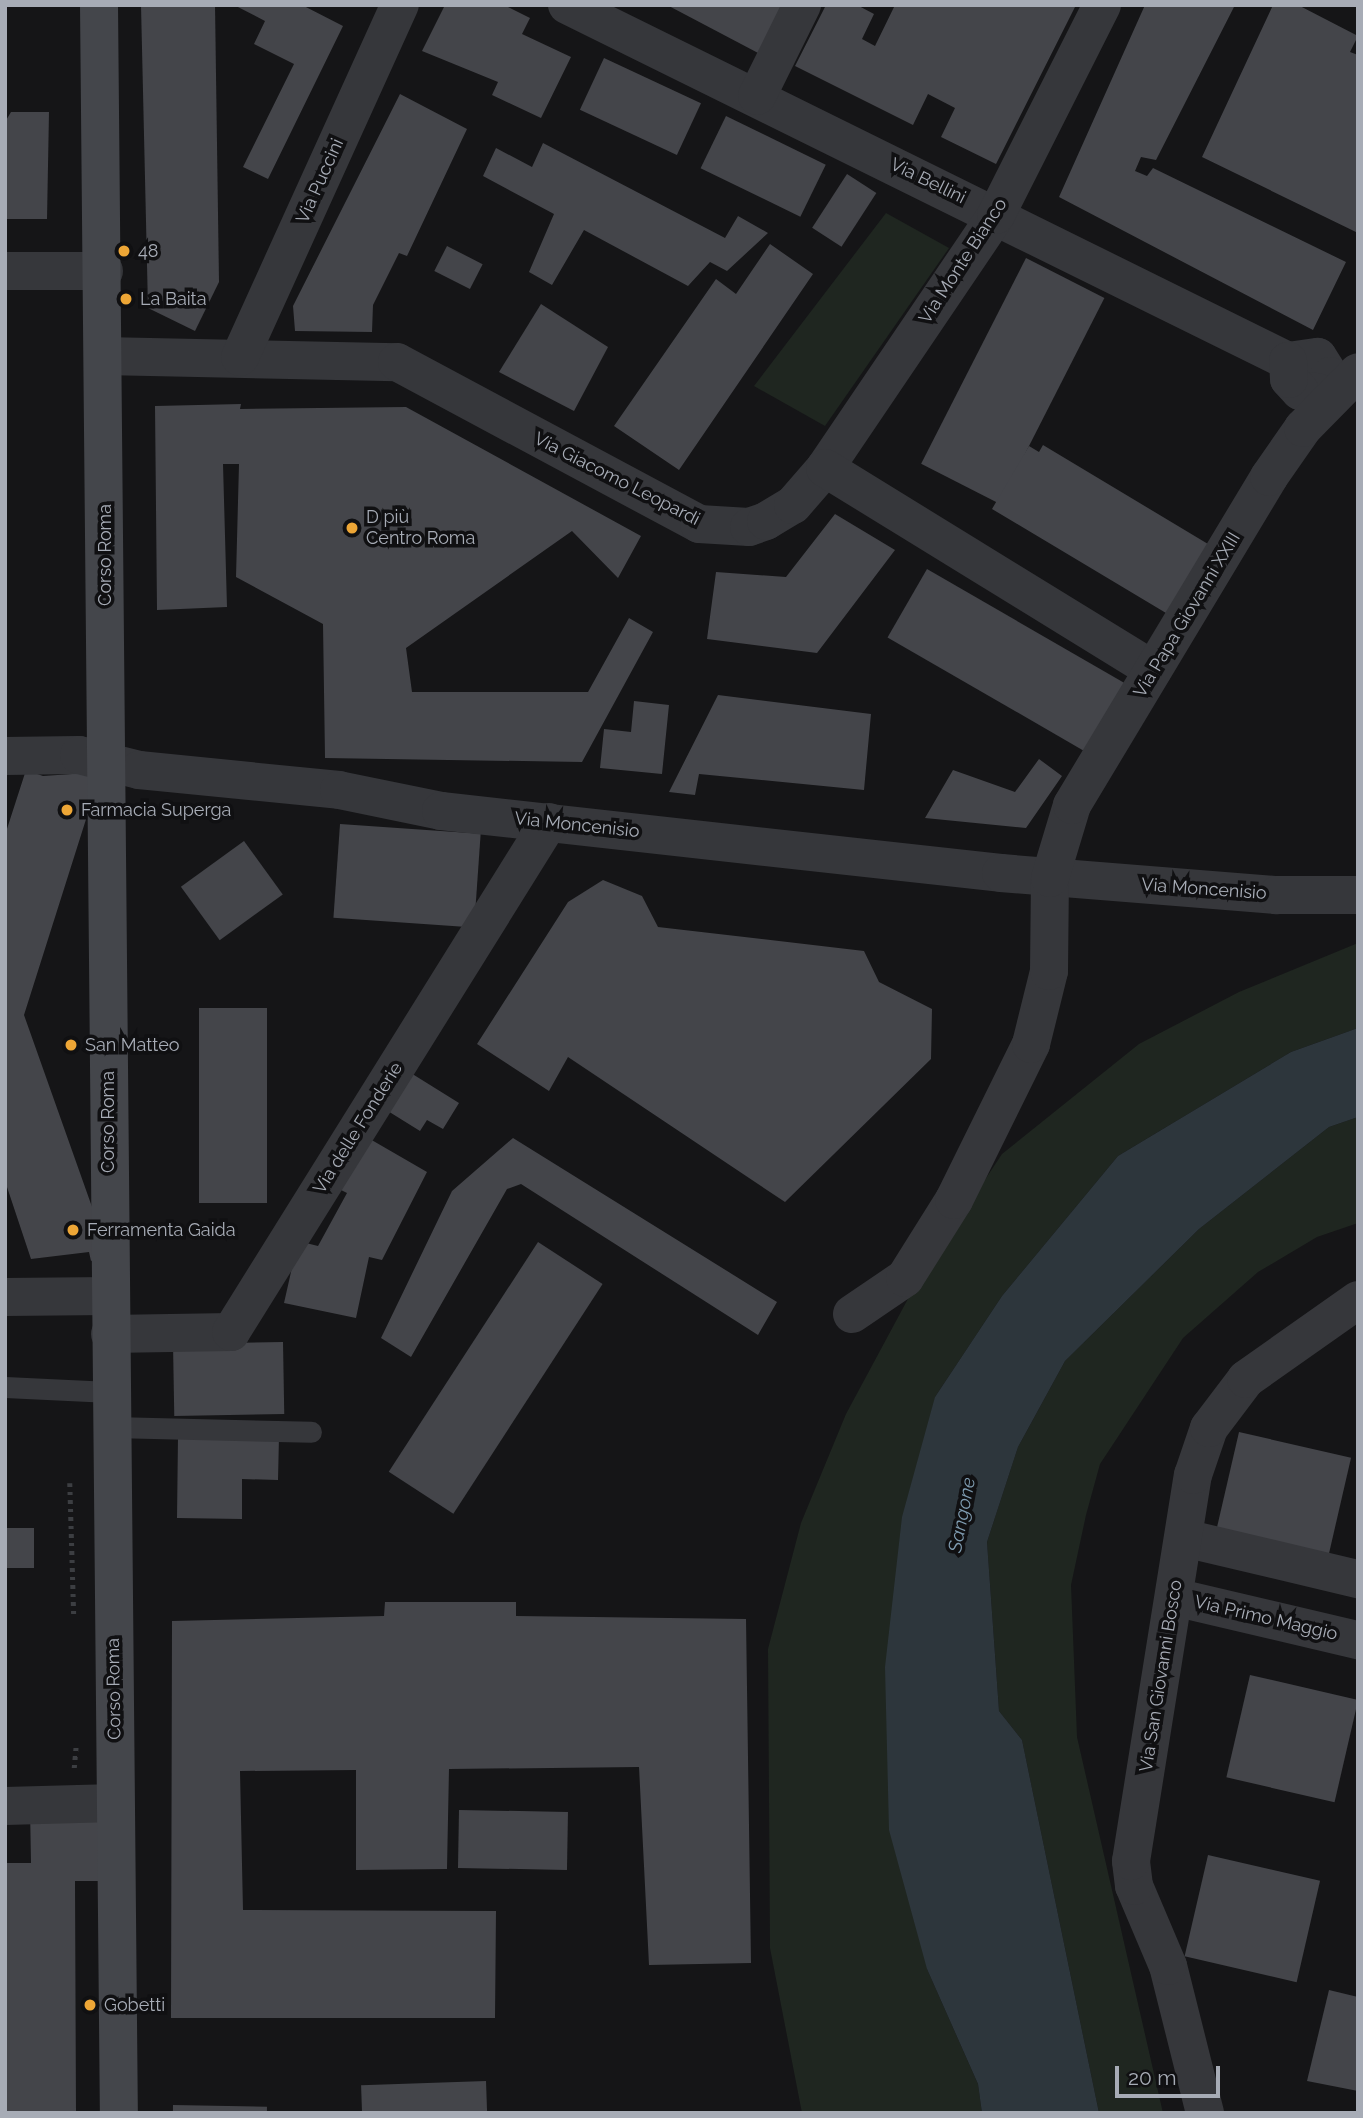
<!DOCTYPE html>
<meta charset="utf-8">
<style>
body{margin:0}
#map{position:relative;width:1363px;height:2118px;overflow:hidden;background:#151517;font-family:Raleway,sans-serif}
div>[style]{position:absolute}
.green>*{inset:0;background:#1f2620}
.water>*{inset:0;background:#2d363c}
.building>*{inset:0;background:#44454a;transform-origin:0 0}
.path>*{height:4.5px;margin-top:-2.25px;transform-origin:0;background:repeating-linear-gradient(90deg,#3c3e42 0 3.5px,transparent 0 8.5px)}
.lane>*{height:21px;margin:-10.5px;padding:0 10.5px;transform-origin:10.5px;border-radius:10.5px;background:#36373b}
.street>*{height:38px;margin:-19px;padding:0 19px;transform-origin:19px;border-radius:19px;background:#36373b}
.secondary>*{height:38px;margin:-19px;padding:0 19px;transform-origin:19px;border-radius:19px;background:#44464b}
.dots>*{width:19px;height:19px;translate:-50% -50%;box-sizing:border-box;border:4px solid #101012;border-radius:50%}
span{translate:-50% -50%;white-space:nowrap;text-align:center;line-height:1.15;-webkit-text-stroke:7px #101012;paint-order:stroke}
.street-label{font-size:18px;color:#a7acb6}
.poi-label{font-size:18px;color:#a7acb6}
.left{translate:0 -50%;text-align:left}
.water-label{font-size:19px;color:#7f9cb1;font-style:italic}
.frame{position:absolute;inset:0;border:7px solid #a7acb6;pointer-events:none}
.scale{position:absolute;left:1115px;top:2066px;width:105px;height:32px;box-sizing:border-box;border:4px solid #a7acb6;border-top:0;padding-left:9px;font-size:21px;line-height:24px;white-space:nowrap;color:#a7acb6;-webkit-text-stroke:5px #101012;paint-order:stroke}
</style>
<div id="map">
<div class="green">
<i style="clip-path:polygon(886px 213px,949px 248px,825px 426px,754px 386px)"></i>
<i style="clip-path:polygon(1358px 943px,1358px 1028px,1291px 1052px,1118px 1156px,1002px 1296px,935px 1397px,927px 1969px,978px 2084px,982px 2113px,802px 2113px,770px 1948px,768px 1649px,801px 1523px,846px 1414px,917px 1282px,1002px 1154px,1139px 1044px,1239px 992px)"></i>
<i style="clip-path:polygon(1358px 1117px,1358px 1223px,1317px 1237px,1258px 1272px,1183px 1338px,1100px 1464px,1086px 1515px,1071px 1585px,1077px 1737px,1163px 2113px,1099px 2113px,1022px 1740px,999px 1711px,987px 1542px,1018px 1447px,1065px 1361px,1199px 1229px,1329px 1127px)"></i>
</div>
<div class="water">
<i style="clip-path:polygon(1358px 1028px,1358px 1117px,1329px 1127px,1199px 1229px,1065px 1361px,1018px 1447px,987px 1542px,999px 1711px,1022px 1740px,1099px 2113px,982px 2113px,978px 2084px,927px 1969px,889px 1830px,885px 1667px,902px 1517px,935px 1397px,1002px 1296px,1118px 1156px,1291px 1052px)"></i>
</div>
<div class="building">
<i style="clip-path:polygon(141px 5px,215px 5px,219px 282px,195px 331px,148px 308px)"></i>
<i style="clip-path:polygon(234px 5px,302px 5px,343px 26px,268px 179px,243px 167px,294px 64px,254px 44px,265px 21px)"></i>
<i style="clip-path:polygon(445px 5px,504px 5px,530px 18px,522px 34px,571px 57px,541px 118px,492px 95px,498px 82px,422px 51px)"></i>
<i style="clip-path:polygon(667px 5px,785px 5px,760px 54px)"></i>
<i style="clip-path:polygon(826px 5px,857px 5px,874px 14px,862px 39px,875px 46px,895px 5px,1076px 5px,996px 164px,941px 137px,955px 108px,928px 94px,913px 125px,795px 66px)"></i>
<i style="clip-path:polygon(1145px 5px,1235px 5px,1156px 160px,1141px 157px,1135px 171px,1147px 176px,1153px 168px,1346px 262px,1313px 330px,1059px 197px)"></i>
<i style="clip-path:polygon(1273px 5px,1298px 5px,1358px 36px,1350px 52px,1358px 55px,1358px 233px,1202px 157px)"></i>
<i style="left:604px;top:58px;width:107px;height:57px;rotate:25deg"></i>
<i style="clip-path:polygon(400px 94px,467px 129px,407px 256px,399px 253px,373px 305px,372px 332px,295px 331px,293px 306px)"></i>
<i style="clip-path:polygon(11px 112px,49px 112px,47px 219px,5px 219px,5px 122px)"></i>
<i style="left:726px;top:116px;width:111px;height:58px;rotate:26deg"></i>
<i style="clip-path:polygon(543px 143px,725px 238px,738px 216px,768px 233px,727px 271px,710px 262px,688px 286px,584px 230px,552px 285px,529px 272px,554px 214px,483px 176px,496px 148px,532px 167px)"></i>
<i style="left:847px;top:174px;width:35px;height:64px;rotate:33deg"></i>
<i style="clip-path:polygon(770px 244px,813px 274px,679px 470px,614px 426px,716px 279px,736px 294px)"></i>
<i style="left:447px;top:246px;width:40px;height:28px;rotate:27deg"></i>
<i style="left:1026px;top:258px;width:88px;height:231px;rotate:27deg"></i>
<i style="clip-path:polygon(541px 304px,608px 347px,574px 411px,499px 372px)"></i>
<i style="clip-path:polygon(241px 404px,240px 409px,406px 407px,641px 536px,618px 578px,572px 531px,406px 648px,412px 692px,588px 692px,629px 618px,653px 632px,582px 762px,325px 758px,323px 624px,236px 577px,239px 464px,223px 464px,227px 607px,157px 610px,155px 406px)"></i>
<i style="clip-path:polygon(1043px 445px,1213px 547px,1171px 616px,992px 509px,1029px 446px,1039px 452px)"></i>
<i style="clip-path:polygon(835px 514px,895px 550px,817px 653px,707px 639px,716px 572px,786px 577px)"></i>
<i style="left:927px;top:569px;width:236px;height:79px;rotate:30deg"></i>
<i style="clip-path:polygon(718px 695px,871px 714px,864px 790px,699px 774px,695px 795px,669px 792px)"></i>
<i style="clip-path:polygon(634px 701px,669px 705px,662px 774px,600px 768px,604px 729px,631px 732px)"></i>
<i style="clip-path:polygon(1039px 759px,1062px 776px,1026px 828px,925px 818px,953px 770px,1015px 792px)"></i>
<i style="clip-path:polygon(26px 770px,43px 776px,101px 772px,24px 1015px,108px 1252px,91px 1261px,89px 1252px,31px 1259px,5px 1181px,5px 835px)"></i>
<i style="left:340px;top:824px;width:141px;height:94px;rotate:4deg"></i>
<i style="left:244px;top:841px;width:66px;height:78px;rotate:54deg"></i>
<i style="clip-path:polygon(603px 880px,642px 896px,658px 927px,864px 951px,879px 982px,932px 1009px,931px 1059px,785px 1202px,568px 1057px,549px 1091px,477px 1044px,568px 902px)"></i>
<i style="left:199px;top:1008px;width:68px;height:195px"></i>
<i style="clip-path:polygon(406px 1070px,459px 1103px,443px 1129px,427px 1120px,420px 1131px,383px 1108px)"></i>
<i style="clip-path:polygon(363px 1135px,427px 1172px,382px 1260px,369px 1257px,356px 1318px,284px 1303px,298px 1241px,318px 1246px,347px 1193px,333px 1186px)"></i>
<i style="clip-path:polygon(513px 1138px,777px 1302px,758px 1335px,521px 1184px,507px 1189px,411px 1357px,381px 1338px,452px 1191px)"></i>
<i style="left:538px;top:1242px;width:77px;height:274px;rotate:33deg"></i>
<i style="left:283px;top:1342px;width:72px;height:110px;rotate:89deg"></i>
<i style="left:1239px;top:1432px;width:115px;height:104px;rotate:13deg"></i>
<i style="clip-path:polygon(178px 1436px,279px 1437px,278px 1480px,242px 1479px,242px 1519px,177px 1518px)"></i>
<i style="left:5px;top:1528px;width:29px;height:40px"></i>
<i style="clip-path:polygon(385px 1602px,516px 1602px,516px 1616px,746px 1619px,751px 1963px,649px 1965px,639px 1767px,449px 1769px,447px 1869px,356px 1870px,356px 1770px,240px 1771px,243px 1910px,496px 1911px,495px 2018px,171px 2018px,172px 1621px,384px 1616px)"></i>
<i style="left:1250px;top:1675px;width:111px;height:105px;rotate:13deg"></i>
<i style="clip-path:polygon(30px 1808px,104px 1808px,104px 1881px,75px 1881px,76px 2113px,5px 2113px,5px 1863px,31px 1863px)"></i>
<i style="left:459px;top:1810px;width:109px;height:58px;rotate:1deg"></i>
<i style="left:1208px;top:1855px;width:115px;height:104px;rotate:13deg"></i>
<i style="clip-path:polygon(1329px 1990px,1358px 1997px,1358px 2091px,1307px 2081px)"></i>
<i style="left:486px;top:2081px;width:32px;height:125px;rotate:88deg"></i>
<i style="left:173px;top:2105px;width:94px;height:8px;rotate:1deg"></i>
</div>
<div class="path">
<i style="left:70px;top:1483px;width:132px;rotate:88.3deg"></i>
<i style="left:74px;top:1768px;width:23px;rotate:-85deg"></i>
</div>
<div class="lane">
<i style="left:5px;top:1387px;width:105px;rotate:2.7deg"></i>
<i style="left:112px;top:1427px;width:199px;rotate:1.4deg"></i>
</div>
<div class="street">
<i style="left:567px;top:5px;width:804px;rotate:26.28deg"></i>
<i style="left:1288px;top:361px;width:30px;rotate:-8deg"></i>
<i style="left:1318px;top:357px;width:22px;rotate:58deg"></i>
<i style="left:1330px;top:376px;width:21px;rotate:129deg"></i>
<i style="left:1317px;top:392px;width:17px;rotate:-177deg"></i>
<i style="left:1300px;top:391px;width:16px;rotate:-133deg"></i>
<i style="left:1289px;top:379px;width:18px;rotate:-93deg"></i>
<i style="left:757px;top:96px;width:102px;rotate:-63.7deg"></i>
<i style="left:5px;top:271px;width:99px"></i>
<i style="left:103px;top:356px;width:294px;rotate:1.2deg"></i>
<i style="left:397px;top:362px;width:343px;rotate:28.2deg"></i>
<i style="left:699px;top:524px;width:50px;rotate:3.4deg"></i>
<i style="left:749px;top:527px;width:18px;rotate:-19deg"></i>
<i style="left:766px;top:521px;width:31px;rotate:-31deg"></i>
<i style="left:793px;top:505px;width:49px;rotate:-49.1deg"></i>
<i style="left:825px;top:468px;width:305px;rotate:-55.9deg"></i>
<i style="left:996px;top:215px;width:235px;rotate:-63.2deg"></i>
<i style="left:240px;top:357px;width:387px;rotate:-65.6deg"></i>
<i style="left:825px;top:468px;width:385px;rotate:31.6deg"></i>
<i style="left:5px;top:756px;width:74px;rotate:-0.8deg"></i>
<i style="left:79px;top:755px;width:62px;rotate:14deg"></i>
<i style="left:139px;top:770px;width:201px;rotate:5.7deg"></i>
<i style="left:339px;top:790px;width:104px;rotate:11.6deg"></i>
<i style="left:441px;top:811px;width:563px;rotate:6.32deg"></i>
<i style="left:1001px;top:873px;width:277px;rotate:4.6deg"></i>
<i style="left:1277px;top:895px;width:81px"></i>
<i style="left:5px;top:1297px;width:104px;rotate:-0.6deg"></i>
<i style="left:852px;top:1314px;width:64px;rotate:-34.2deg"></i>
<i style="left:905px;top:1278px;width:92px;rotate:-57.9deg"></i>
<i style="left:954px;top:1200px;width:174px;rotate:-63.7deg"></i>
<i style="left:1031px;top:1044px;width:75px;rotate:-76.1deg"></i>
<i style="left:1049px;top:971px;width:93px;rotate:-89.4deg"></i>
<i style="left:1050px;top:878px;width:76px;rotate:-73.2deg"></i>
<i style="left:1072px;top:805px;width:383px;rotate:-59deg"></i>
<i style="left:1269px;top:477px;width:60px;rotate:-55.2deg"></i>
<i style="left:1303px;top:428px;width:78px;rotate:-45.5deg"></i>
<i style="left:110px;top:1334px;width:121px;rotate:-0.9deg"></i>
<i style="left:231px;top:1332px;width:601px;rotate:-58.06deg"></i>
<i style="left:1184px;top:1538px;width:179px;rotate:13.3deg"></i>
<i style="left:1174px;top:1597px;width:189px;rotate:13.2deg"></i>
<i style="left:5px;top:1806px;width:110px;rotate:-1.6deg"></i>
<i style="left:1205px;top:2113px;width:152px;rotate:-104.1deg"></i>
<i style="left:1168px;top:1966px;width:87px;rotate:-113deg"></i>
<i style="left:1134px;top:1886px;width:25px;rotate:-97deg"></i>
<i style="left:1131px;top:1861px;width:391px;rotate:-80.9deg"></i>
<i style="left:1193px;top:1475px;width:50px;rotate:-71.2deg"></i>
<i style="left:1209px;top:1428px;width:61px;rotate:-52.9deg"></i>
<i style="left:1246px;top:1379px;width:137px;rotate:-35.2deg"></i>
</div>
<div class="secondary">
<i style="left:99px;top:5px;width:2108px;rotate:89.46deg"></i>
</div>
<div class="dots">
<i style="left:124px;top:251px;background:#eda636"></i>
<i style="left:126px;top:299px;background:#eda636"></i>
<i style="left:352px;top:528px;background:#eda636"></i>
<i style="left:67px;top:810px;background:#eda636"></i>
<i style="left:71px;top:1045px;background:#eda636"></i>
<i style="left:73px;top:1230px;background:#eda636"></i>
<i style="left:90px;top:2005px;background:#eda636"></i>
</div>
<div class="street-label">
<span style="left:320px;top:181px;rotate:-66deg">Via Puccini</span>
<span style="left:928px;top:181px;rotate:26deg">Via Bellini</span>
<span style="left:963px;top:261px;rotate:-57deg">Via Monte Bianco</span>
<span style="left:617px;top:479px;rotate:27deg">Via Giacomo Leopardi</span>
<span style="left:105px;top:555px;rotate:-90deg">Corso Roma</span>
<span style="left:1187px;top:615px;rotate:-59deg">Via Papa Giovanni XXIII</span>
<span style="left:577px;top:825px;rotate:6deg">Via Moncenisio</span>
<span style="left:1204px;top:889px;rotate:4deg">Via Moncenisio</span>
<span style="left:108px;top:1122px;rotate:-90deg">Corso Roma</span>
<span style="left:358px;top:1128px;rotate:-58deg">Via delle Fonderie</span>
<span style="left:1266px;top:1618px;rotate:13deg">Via Primo Maggio</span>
<span style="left:1161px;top:1676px;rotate:-81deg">Via San Giovanni Bosco</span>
<span style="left:114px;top:1689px;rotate:-91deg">Corso Roma</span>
</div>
<div class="poi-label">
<span class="left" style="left:138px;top:251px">48</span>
<span class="left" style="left:140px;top:299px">La Baita</span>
<span class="left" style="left:366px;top:528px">D più<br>Centro Roma</span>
<span class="left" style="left:81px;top:810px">Farmacia Superga</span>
<span class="left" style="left:85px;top:1045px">San Matteo</span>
<span class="left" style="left:87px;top:1230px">Ferramenta Gaida</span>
<span class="left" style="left:104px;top:2005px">Gobetti</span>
</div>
<div class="water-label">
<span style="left:962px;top:1515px;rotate:-79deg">Sangone</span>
</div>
<div class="frame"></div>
<div class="scale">20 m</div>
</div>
